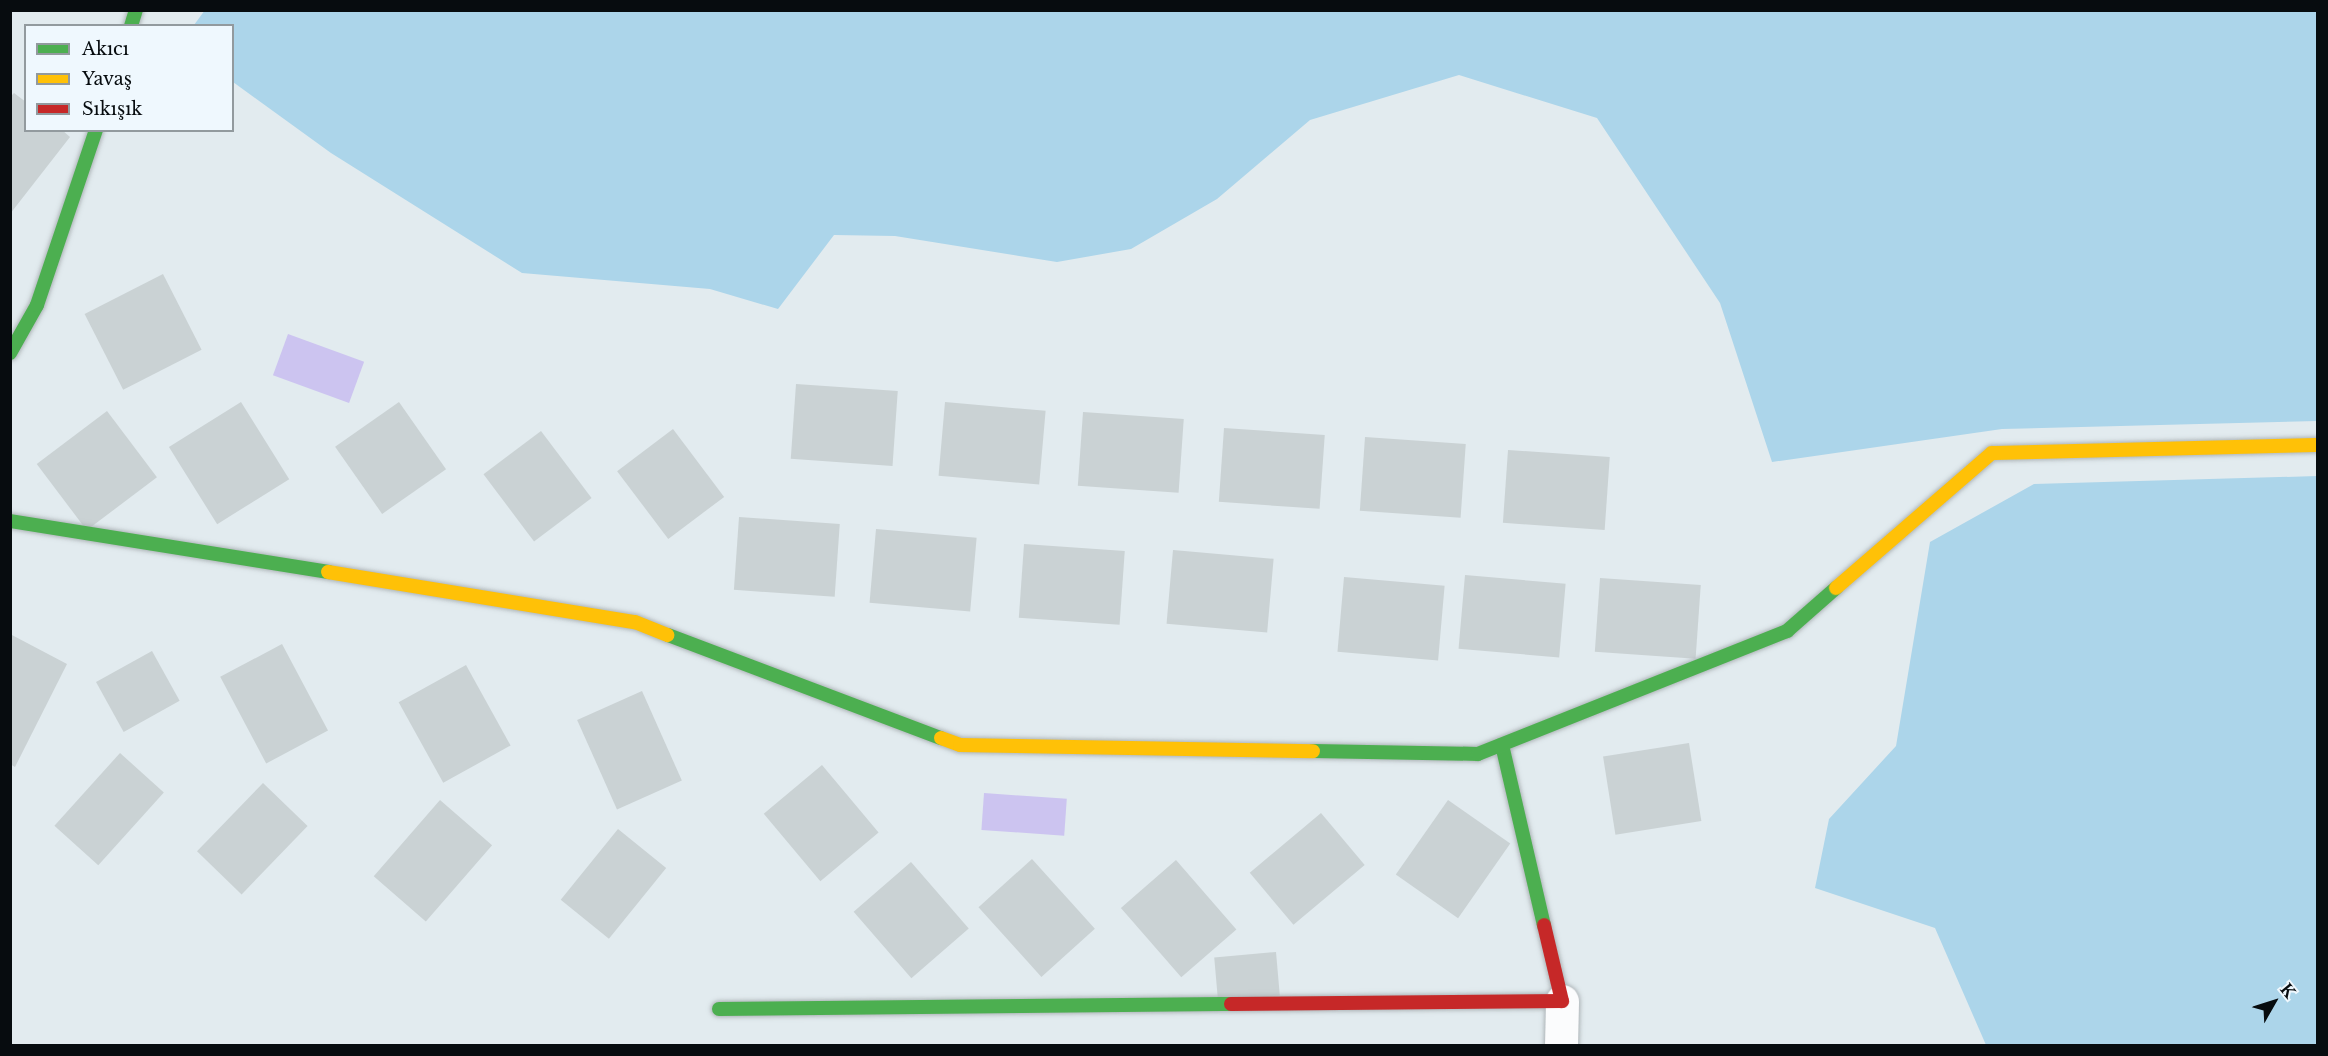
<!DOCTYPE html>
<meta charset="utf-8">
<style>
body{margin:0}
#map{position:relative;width:2328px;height:1056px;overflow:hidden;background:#e2ebef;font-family:"Libre Baskerville",serif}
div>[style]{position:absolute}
.forest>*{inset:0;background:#acd5ea}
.water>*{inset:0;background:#ccc4f0;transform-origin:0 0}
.building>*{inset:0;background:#cad2d4;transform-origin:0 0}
.roads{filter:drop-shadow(0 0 2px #afb6b9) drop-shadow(0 0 2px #afb6b9)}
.street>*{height:33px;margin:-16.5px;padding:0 16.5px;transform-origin:16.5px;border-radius:16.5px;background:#fbfcfd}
.fast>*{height:14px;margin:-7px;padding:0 7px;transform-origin:7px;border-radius:7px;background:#4caf50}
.slow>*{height:14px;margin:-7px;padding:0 7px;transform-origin:7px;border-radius:7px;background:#ffc107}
.jam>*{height:14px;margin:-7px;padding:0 7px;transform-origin:7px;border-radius:7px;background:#c62828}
span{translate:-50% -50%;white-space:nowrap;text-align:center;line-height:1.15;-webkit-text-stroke:4.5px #eff8fe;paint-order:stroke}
.frame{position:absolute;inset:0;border:12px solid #070c0f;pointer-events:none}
.legend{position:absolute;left:24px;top:24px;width:210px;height:108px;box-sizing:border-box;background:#eff8fe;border:2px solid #929a9e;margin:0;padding:8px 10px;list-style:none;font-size:18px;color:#070c0f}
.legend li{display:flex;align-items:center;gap:12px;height:30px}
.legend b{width:30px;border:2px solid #929a9e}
.north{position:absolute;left:2244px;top:972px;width:60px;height:60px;-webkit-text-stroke:4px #eff8fe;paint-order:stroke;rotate:51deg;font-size:16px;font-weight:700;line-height:24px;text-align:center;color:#070c0f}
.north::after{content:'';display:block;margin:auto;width:21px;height:27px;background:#070c0f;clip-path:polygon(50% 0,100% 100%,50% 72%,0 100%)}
</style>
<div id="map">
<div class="forest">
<i style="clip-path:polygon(205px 10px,2317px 11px,2317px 421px,2002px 429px,1772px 462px,1720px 303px,1597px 118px,1459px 75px,1310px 120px,1217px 199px,1131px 249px,1057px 262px,895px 236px,834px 235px,778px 309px,710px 289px,522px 273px,331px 153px,233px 82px,232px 26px,194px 25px)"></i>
<i style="clip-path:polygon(2317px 476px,2317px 1045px,1986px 1045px,1935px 928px,1815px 888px,1829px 819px,1896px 746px,1930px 542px,2034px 484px)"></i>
</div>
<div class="water">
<i style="left:288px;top:334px;width:81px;height:44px;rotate:20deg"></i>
<i style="left:984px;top:793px;width:83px;height:37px;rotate:4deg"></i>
</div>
<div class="building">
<i style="clip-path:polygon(14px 93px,26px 102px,26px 130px,62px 130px,70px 137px,10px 214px,10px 97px)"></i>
<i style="left:163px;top:274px;width:85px;height:88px;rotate:63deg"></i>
<i style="left:796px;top:384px;width:102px;height:75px;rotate:4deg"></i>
<i style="left:241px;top:402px;width:91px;height:85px;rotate:58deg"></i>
<i style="left:399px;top:402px;width:82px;height:78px;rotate:55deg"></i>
<i style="left:945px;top:402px;width:101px;height:74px;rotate:5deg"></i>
<i style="left:107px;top:411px;width:83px;height:88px;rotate:53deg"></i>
<i style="left:1083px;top:412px;width:101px;height:74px;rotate:4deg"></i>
<i style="left:1224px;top:428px;width:101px;height:74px;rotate:4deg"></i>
<i style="left:673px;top:429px;width:85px;height:70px;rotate:53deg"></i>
<i style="left:541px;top:431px;width:84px;height:72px;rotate:53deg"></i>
<i style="left:1365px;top:437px;width:101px;height:74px;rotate:4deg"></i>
<i style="left:1508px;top:450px;width:102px;height:73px;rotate:4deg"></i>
<i style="left:739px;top:517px;width:101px;height:73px;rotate:4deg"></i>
<i style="left:876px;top:529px;width:101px;height:74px;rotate:5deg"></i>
<i style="left:1024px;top:544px;width:101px;height:74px;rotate:4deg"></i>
<i style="left:1173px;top:550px;width:101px;height:74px;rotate:5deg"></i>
<i style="left:1465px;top:575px;width:101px;height:74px;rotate:5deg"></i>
<i style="left:1344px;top:577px;width:101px;height:75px;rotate:5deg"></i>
<i style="left:1600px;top:578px;width:101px;height:74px;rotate:4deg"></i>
<i style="clip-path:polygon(10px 634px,67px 664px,15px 767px,10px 764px)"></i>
<i style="left:282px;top:644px;width:98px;height:70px;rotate:62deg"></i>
<i style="left:152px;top:651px;width:57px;height:64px;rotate:61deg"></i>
<i style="left:466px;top:665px;width:92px;height:77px;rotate:61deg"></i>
<i style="left:642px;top:691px;width:98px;height:71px;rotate:66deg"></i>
<i style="left:1689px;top:743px;width:79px;height:87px;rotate:81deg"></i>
<i style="left:120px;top:753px;width:59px;height:98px;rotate:42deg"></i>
<i style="left:822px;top:765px;width:88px;height:76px;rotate:50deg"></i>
<i style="left:263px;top:783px;width:62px;height:95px;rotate:44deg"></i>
<i style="left:440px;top:800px;width:69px;height:101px;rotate:41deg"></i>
<i style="left:1448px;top:800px;width:76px;height:91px;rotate:35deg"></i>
<i style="left:1321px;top:813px;width:68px;height:93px;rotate:50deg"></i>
<i style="left:618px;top:829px;width:62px;height:91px;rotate:39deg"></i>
<i style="left:1032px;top:859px;width:94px;height:72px;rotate:48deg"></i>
<i style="left:1176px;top:860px;width:92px;height:73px;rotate:49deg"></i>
<i style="left:911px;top:862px;width:88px;height:76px;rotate:49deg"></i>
<i style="left:1276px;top:952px;width:44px;height:62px;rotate:85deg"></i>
</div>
<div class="roads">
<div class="street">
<i style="left:1561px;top:1046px;width:45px;rotate:-88.7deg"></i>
</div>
<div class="fast">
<i style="left:131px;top:26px;width:17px;rotate:-73deg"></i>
<i style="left:10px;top:353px;width:55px;rotate:-60.6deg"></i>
<i style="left:37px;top:305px;width:185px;rotate:-71.4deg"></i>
<i style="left:10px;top:521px;width:322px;rotate:9.1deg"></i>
<i style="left:668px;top:635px;width:292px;rotate:20.7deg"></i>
<i style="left:1502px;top:745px;width:185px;rotate:76.9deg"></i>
<i style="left:1313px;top:751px;width:165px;rotate:1deg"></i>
<i style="left:1478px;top:754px;width:333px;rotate:-21.7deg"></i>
<i style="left:1787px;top:631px;width:65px;rotate:-41.3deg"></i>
<i style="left:719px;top:1009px;width:512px;rotate:-0.56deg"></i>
</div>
<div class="slow">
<i style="left:328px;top:572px;width:311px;rotate:9.3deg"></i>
<i style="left:635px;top:622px;width:35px;rotate:22deg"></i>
<i style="left:1836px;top:588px;width:206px;rotate:-40.9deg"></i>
<i style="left:1992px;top:453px;width:326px;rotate:-1.4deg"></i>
<i style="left:941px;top:738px;width:20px;rotate:20deg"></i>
<i style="left:960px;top:745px;width:353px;rotate:1deg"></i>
</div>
<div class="jam">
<i style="left:1231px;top:1004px;width:331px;rotate:-0.5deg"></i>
<i style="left:1562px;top:1001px;width:78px;rotate:-103.3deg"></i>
</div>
</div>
<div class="frame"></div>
<ul class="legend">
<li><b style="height:8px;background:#4caf50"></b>Akıcı</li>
<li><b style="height:8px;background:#ffc107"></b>Yavaş</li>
<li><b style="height:8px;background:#c62828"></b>Sıkışık</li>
</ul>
<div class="north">K</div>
</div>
